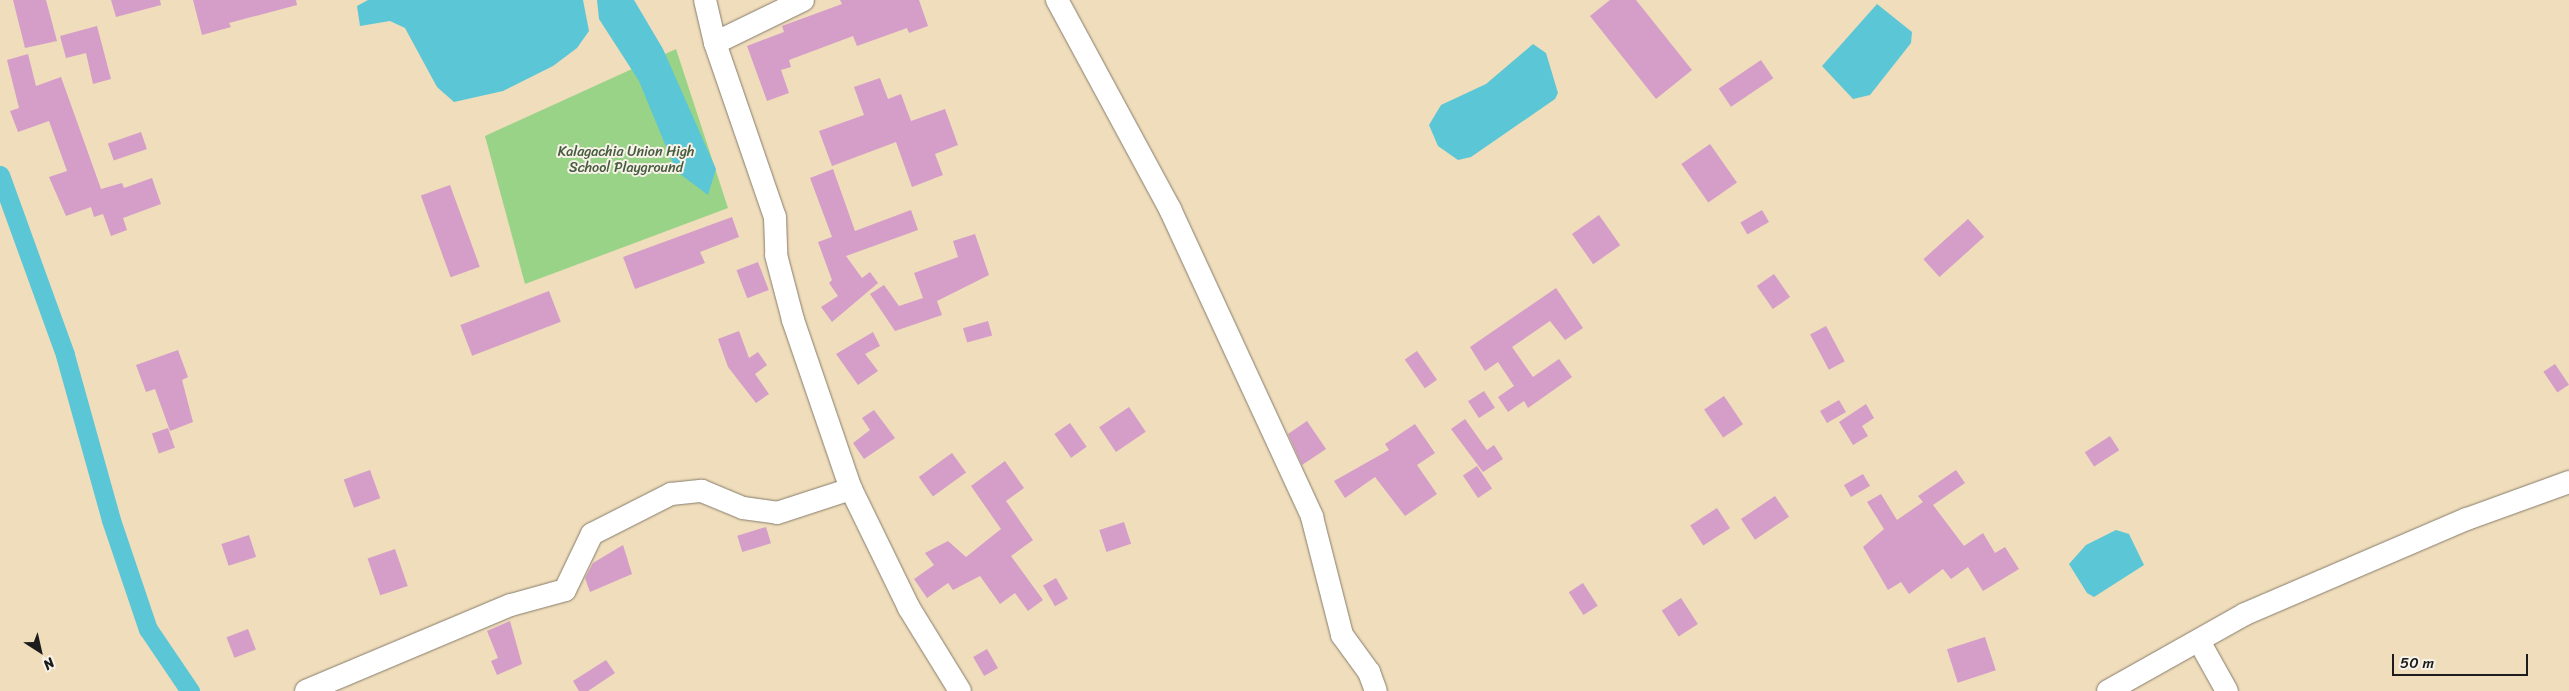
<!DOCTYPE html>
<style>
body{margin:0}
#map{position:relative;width:2569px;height:691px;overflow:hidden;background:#efddbb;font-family:Sriracha,sans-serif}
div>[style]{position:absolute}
.green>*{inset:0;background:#99d387}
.water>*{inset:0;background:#5bc6d5}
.canal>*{height:19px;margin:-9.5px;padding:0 9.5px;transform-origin:9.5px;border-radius:9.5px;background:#5bc6d5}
.building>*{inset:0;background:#d49ec9;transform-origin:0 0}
.roads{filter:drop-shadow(0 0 1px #867c6c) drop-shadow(0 0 1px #867c6c)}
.minor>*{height:22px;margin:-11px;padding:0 11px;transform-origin:11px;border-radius:11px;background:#fff}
span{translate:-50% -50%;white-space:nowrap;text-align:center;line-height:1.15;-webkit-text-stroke:4px #f7f3e8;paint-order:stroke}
.park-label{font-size:14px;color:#485c41}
.north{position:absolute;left:15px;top:626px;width:50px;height:50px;-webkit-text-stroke:4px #f7f3e8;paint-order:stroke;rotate:145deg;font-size:14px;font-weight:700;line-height:20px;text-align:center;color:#1c1c1c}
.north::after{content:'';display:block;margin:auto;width:18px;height:22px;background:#1c1c1c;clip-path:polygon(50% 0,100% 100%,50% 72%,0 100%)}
.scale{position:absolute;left:2392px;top:654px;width:136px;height:22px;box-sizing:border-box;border:2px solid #1c1c1c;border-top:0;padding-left:6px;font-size:15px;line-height:18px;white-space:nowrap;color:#1c1c1c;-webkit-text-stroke:4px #f7f3e8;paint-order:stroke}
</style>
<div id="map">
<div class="green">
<i style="clip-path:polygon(676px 49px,728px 208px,525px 284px,485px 136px)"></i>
</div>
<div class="water">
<i style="clip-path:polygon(368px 0,583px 0,589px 31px,577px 48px,553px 66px,503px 91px,454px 102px,437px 87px,405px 28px,390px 21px,360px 26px,357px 6px)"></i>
<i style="clip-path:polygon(597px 0,634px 0,663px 49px,716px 169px,708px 195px,676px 171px,639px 81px,599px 19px)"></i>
<i style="clip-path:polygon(1877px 4px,1912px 32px,1911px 43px,1870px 95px,1853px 99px,1822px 66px)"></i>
<i style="clip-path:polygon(1533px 44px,1546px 53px,1558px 93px,1555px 99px,1471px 157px,1458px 160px,1438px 146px,1429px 125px,1441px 105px,1486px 84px)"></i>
<i style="clip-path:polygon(2116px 530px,2129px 534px,2144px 565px,2094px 597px,2087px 593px,2069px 564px,2086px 545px)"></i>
</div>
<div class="canal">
<i style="left:0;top:175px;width:191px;rotate:70.1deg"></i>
<i style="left:65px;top:355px;width:171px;rotate:74.4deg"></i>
<i style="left:111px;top:520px;width:115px;rotate:71.3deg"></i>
<i style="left:148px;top:629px;width:75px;rotate:55.9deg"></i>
</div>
<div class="building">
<i style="clip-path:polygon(13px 0,46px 0,57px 41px,25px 48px)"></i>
<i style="clip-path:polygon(111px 0,160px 0,161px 5px,116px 17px)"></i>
<i style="clip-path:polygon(193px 0,296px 0,297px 5px,229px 23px,231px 27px,202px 35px)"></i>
<i style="clip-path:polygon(840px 0,919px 0,928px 26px,909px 33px,907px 28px,857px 46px,853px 36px,789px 60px,791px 67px,781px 70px,789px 93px,767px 101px,747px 46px,784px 32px,782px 26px,842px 4px)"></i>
<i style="clip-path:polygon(1610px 0,1636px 0,1692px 70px,1656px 99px,1590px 16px)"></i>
<i style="clip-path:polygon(97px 26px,111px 79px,93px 84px,86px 53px,66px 58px,60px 36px)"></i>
<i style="clip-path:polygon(28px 54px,36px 86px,61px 77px,101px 189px,122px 183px,124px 188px,152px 178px,161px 204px,123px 218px,127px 230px,111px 236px,103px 214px,94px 217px,91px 207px,66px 216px,49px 177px,67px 171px,49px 121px,18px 132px,10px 111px,19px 108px,7px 60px)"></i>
<i style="left:1761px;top:60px;width:22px;height:51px;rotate:56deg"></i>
<i style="clip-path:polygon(880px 78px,888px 99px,901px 94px,911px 121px,945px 109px,958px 145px,935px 154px,943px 175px,912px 187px,896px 142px,832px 166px,819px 131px,864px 115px,854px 87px)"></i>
<i style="left:141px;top:132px;width:18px;height:35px;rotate:71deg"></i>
<i style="left:1710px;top:144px;width:47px;height:35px;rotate:55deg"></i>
<i style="clip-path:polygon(833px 169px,855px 231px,911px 210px,918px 230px,846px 256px,862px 278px,870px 272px,878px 283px,832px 322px,821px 307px,838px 296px,829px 283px,832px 280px,818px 242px,832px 237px,810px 178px)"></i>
<i style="left:450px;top:185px;width:87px;height:31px;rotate:70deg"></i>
<i style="left:1762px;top:210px;width:14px;height:25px;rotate:60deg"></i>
<i style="left:1599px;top:215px;width:37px;height:33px;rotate:55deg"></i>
<i style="clip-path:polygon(732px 217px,739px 237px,700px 252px,705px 263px,635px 289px,623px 257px)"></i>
<i style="left:1968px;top:219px;width:24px;height:60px;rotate:48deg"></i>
<i style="clip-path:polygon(975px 234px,989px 275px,937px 301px,942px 315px,895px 331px,870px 294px,884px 285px,899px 306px,923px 298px,914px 273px,958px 257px,953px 241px)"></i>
<i style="left:758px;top:262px;width:30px;height:23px;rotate:69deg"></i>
<i style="left:1774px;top:274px;width:28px;height:21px;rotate:55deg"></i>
<i style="clip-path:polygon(1556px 288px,1583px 328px,1565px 340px,1550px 321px,1512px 347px,1533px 377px,1559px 359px,1572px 377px,1528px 408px,1524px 401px,1508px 412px,1498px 397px,1514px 386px,1498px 362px,1485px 371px,1470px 347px)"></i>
<i style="left:549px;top:291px;width:33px;height:95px;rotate:69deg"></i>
<i style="left:988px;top:321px;width:15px;height:26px;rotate:74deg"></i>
<i style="left:1826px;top:326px;width:40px;height:18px;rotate:62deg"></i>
<i style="clip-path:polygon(739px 331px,749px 358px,758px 352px,767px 365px,755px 374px,769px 394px,756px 403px,728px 367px,718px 339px)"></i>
<i style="clip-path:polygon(873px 332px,880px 346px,865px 354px,878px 371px,858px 385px,836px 354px)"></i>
<i style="clip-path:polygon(178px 350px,188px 377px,182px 380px,193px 422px,170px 431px,155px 389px,146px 392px,136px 365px)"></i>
<i style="left:1417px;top:351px;width:35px;height:15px;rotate:55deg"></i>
<i style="left:2555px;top:364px;width:25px;height:14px;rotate:56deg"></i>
<i style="left:1484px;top:391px;width:20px;height:19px;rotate:57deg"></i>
<i style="left:1724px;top:396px;width:34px;height:24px;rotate:56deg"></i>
<i style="left:1839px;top:400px;width:14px;height:22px;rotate:60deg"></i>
<i style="clip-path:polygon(1866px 404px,1874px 418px,1862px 426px,1868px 436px,1853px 445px,1839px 422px)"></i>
<i style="left:1129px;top:407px;width:30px;height:36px;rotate:56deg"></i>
<i style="clip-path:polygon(874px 410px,895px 438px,864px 459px,853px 443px,870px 430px,862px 418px)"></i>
<i style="clip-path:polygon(1465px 419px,1487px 450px,1494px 445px,1503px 459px,1483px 472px,1451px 429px)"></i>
<i style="clip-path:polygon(1307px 421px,1326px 449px,1302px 465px,1288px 434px)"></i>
<i style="left:1070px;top:423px;width:29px;height:19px;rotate:55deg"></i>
<i style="clip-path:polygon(1415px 424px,1435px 453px,1417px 465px,1437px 494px,1405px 516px,1375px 477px,1345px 498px,1334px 481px,1389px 450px,1385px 444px)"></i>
<i style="left:168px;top:428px;width:21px;height:17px;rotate:71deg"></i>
<i style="left:2110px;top:436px;width:17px;height:30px;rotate:57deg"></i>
<i style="left:952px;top:453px;width:24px;height:41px;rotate:54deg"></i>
<i style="clip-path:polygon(1005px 461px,1024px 488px,1006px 501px,1033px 540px,1011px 556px,1043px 600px,1028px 611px,1015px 593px,1000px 604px,980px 576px,953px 590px,948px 583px,927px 598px,914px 579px,934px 565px,925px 553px,948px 541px,966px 557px,1001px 529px,971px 486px)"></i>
<i style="left:1477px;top:466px;width:27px;height:17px;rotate:56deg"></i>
<i style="left:370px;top:470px;width:30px;height:28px;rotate:70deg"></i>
<i style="clip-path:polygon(1956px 470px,1965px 483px,1933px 505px,1964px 546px,1983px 533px,1995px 553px,2005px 547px,2019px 569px,1983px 591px,1968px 567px,1951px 579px,1943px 569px,1909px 594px,1901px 582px,1888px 590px,1863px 547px,1884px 529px,1867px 502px,1881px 494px,1897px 520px,1923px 502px,1918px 496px)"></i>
<i style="left:1863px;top:474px;width:14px;height:22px;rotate:60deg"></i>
<i style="left:1775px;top:496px;width:25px;height:41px;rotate:56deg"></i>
<i style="left:1717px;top:508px;width:24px;height:32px;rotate:57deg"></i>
<i style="left:1124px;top:522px;width:23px;height:26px;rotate:72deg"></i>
<i style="left:766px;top:527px;width:17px;height:30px;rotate:73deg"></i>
<i style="left:249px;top:535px;width:23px;height:29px;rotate:72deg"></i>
<i style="clip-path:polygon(623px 545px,632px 574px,590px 592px,585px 578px,593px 563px)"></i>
<i style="left:395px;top:549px;width:39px;height:29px;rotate:71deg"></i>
<i style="left:1056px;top:578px;width:24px;height:15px;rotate:60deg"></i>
<i style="left:1583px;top:583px;width:27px;height:17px;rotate:57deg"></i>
<i style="left:1681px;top:598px;width:31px;height:23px;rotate:57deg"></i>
<i style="clip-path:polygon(510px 621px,522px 664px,497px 675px,491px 661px,498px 658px,487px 631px)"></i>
<i style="left:248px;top:629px;width:22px;height:23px;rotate:69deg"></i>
<i style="left:1985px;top:637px;width:35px;height:40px;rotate:72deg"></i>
<i style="left:987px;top:649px;width:22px;height:16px;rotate:60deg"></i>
<i style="clip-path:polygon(606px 660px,615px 673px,588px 691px,579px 691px,573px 681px)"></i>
</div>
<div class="roads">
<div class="minor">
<i style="left:705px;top:0;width:44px;rotate:76.9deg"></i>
<i style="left:715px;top:43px;width:184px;rotate:71deg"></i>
<i style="left:775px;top:217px;width:38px;rotate:88deg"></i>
<i style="left:776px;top:255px;width:67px;rotate:75.3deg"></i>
<i style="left:793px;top:320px;width:179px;rotate:71.1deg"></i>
<i style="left:851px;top:489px;width:132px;rotate:64deg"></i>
<i style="left:909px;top:608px;width:97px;rotate:58.4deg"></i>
<i style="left:1057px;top:0;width:238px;rotate:61.6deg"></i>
<i style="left:1170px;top:209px;width:339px;rotate:65.2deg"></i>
<i style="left:1312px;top:517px;width:122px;rotate:75.7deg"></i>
<i style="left:1342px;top:635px;width:46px;rotate:53.9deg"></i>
<i style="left:1369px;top:672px;width:20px;rotate:70deg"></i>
<i style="left:715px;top:43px;width:98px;rotate:-26deg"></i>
<i style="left:2199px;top:641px;width:57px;rotate:60.8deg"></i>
<i style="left:306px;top:691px;width:222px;rotate:-22.8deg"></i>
<i style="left:511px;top:605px;width:56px;rotate:-15.5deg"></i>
<i style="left:565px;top:590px;width:62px;rotate:-64.3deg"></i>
<i style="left:592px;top:534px;width:89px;rotate:-26.9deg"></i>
<i style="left:671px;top:494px;width:31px;rotate:-6deg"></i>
<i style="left:702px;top:491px;width:44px;rotate:22.5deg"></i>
<i style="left:743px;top:508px;width:34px;rotate:8deg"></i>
<i style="left:777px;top:513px;width:78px;rotate:-18deg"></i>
<i style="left:2108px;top:691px;width:157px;rotate:-29.3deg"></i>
<i style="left:2245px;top:614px;width:241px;rotate:-23.2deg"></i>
<i style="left:2467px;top:519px;width:109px;rotate:-19.9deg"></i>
</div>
</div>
<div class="park-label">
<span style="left:626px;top:160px">Kalagachia Union High<br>School Playground</span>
</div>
<div class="north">N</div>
<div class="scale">50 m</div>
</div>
